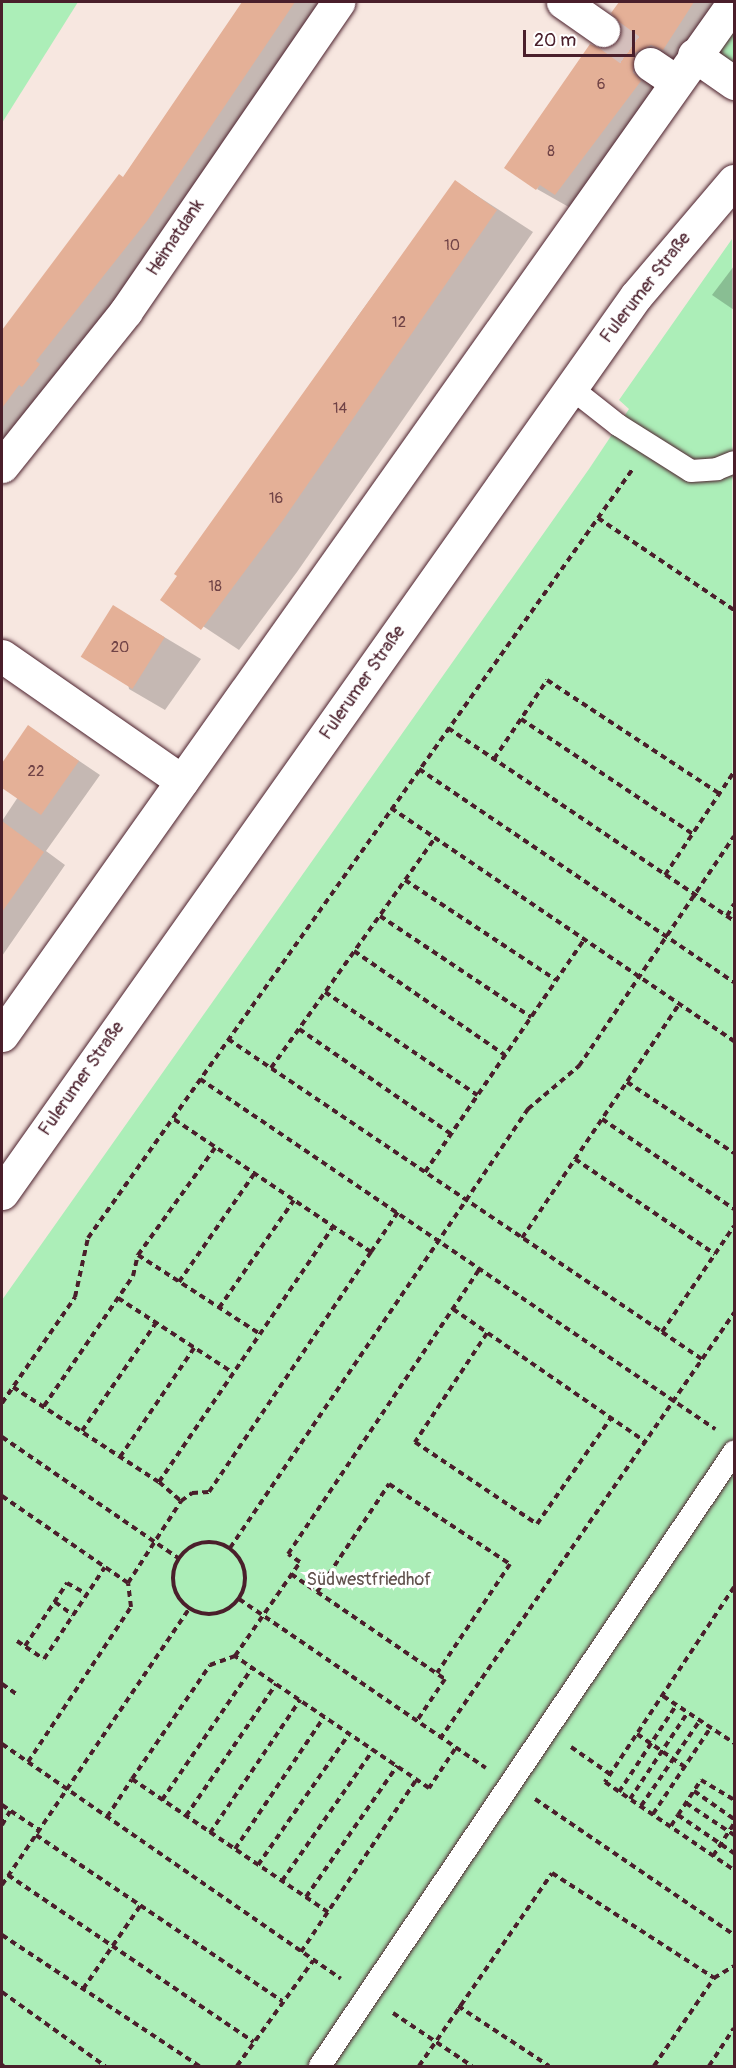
<!DOCTYPE html>
<meta charset="utf-8">
<style>
body{margin:0}
#map{position:relative;width:736px;height:2068px;overflow:hidden;background:#f7e7e0;font-family:Pangolin,sans-serif}
div>[style]{position:absolute}
.green>*{inset:0;background:#aceeb8}
.shadow>*{inset:0;background:#0003}
.building>*{inset:0;background:#e4b097;transform-origin:0 0}
.minor-tunnel>*{height:33px;margin-top:-16.5px;transform-origin:0;background:repeating-linear-gradient(90deg,#d4bfbc 0 33px,transparent 0 49px)}
.path>*{height:4px;margin-top:-2px;transform-origin:0;background:repeating-linear-gradient(90deg,#4a1f2b 0 6px,transparent 0 10.5px)}
.path>.ring{margin:-2px;padding:0;box-sizing:content-box;background:none;border:4px solid #4a1f2b;border-radius:50%}
.roads{filter:drop-shadow(0 0 2px #4a1f2b) drop-shadow(0 0 2px #4a1f2b)}
.service>*{height:22px;margin:-11px;padding:0 11px;transform-origin:11px;border-radius:11px;background:#fff}
.minor>*{height:33px;margin:-16.5px;padding:0 16.5px;transform-origin:16.5px;border-radius:16.5px;background:#fff}
.secondary>*{height:33px;margin:-16.5px;padding:0 16.5px;transform-origin:16.5px;border-radius:16.5px;background:#fff}
span{translate:-50% -50%;white-space:nowrap;text-align:center;line-height:1.15;-webkit-text-stroke:6px #fff;paint-order:stroke}
.number-label{font-size:15px;color:#704346}
.number-label span{-webkit-text-stroke-width:0}
.street-label{font-size:18px;color:#4a1f2b}
.park-label{font-size:18px;color:#62534e}
.frame{position:absolute;inset:0;border:3px solid #4a1f2b;pointer-events:none}
.scale{position:absolute;left:523px;top:30px;width:112px;height:27px;box-sizing:border-box;border:3px solid #4a1f2b;border-top:0;padding-left:8px;font-size:18px;line-height:21px;white-space:nowrap;color:#4a1f2b;-webkit-text-stroke:4px #fff;paint-order:stroke}
</style>
<div id="map">
<div class="green">
<i style="clip-path:polygon(2px 2px,78px 2px,2px 123px)"></i>
<i style="clip-path:polygon(734px 10px,734px 79px,704px 51px)"></i>
<i style="clip-path:polygon(732px 239px,734px 2066px,2px 2066px,2px 1300px,589px 469px,629px 409px,619px 400px)"></i>
</div>
<div class="shadow">
<i style="clip-path:polygon(244px 2px,348px 2px,2px 478px,2px 333px,120px 176px,123px 178px)"></i>
<i style="clip-path:polygon(625px 2px,734px 2px,574px 210px,537px 189px,602px 50px,619px 42px)"></i>
<i style="clip-path:polygon(456px 182px,533px 232px,297px 572px,239px 650px,162px 599px,358px 316px)"></i>
<i style="clip-path:polygon(734px 266px,734px 310px,712px 295px)"></i>
<i style="clip-path:polygon(114px 607px,201px 659px,165px 710px,129px 689px)"></i>
<i style="clip-path:polygon(29px 727px,100px 775px,46px 851px,65px 865px,2px 956px,2px 821px,18px 797px,2px 782px,2px 765px)"></i>
</div>
<div class="building">
<i style="clip-path:polygon(242px 2px,295px 2px,147px 221px,36px 361px,40px 364px,22px 387px,19px 385px,2px 408px,2px 330px,119px 174px,123px 177px)"></i>
<i style="clip-path:polygon(619px 2px,694px 2px,663px 50px,651px 45px,635px 53px,633px 72px,641px 81px,555px 195px,540px 185px,536px 190px,504px 168px,590px 44px,602px 49px,618px 41px,620px 23px,611px 13px)"></i>
<i style="clip-path:polygon(455px 180px,497px 210px,283px 520px,201px 630px,160px 600px,177px 576px,174px 574px)"></i>
<i style="left:113px;top:605px;width:61px;height:61px;rotate:32deg"></i>
<i style="clip-path:polygon(28px 725px,79px 761px,41px 815px,2px 788px,2px 763px)"></i>
<i style="clip-path:polygon(2px 821px,44px 852px,2px 912px)"></i>
</div>
<div class="minor-tunnel">
<i style="left:603px;top:30px;width:58px;rotate:35.9deg"></i>
</div>
<div class="path">
<i style="left:598px;top:518px;width:164px;rotate:34.1deg"></i>
<i style="left:521px;top:719px;width:207px;rotate:33.8deg"></i>
<i style="left:448px;top:728px;width:345px;rotate:34deg"></i>
<i style="left:494px;top:759px;width:95px;rotate:-56.1deg"></i>
<i style="left:547px;top:680px;width:207px;rotate:33.4deg"></i>
<i style="left:419px;top:769px;width:380px;rotate:34.1deg"></i>
<i style="left:391px;top:808px;width:415px;rotate:34.2deg"></i>
<i style="left:665px;top:875px;width:124px;rotate:-56.2deg"></i>
<i style="left:405px;top:880px;width:181px;rotate:33.5deg"></i>
<i style="left:380px;top:916px;width:182px;rotate:33.8deg"></i>
<i style="left:727px;top:916px;width:14px;rotate:-60deg"></i>
<i style="left:354px;top:951px;width:183px;rotate:34.6deg"></i>
<i style="left:325px;top:992px;width:184px;rotate:34.1deg"></i>
<i style="left:299px;top:1029px;width:185px;rotate:34.6deg"></i>
<i style="left:228px;top:1039px;width:524px;rotate:34.02deg"></i>
<i style="left:662px;top:1332px;width:128px;rotate:-55.8deg"></i>
<i style="left:271px;top:1068px;width:282px;rotate:-54.5deg"></i>
<i style="left:200px;top:1079px;width:623px;rotate:34.2deg"></i>
<i style="left:627px;top:1082px;width:128px;rotate:33.6deg"></i>
<i style="left:602px;top:1119px;width:160px;rotate:34.3deg"></i>
<i style="left:575px;top:1159px;width:169px;rotate:34.2deg"></i>
<i style="left:425px;top:1172px;width:281px;rotate:-55.6deg"></i>
<i style="left:522px;top:1238px;width:283px;rotate:-56.1deg"></i>
<i style="left:371px;top:1252px;width:48px;rotate:-56deg"></i>
<i style="left:138px;top:1255px;width:145px;rotate:32.9deg"></i>
<i style="left:179px;top:1282px;width:131px;rotate:-55.2deg"></i>
<i style="left:118px;top:1298px;width:136px;rotate:33deg"></i>
<i style="left:219px;top:1308px;width:131px;rotate:-55.2deg"></i>
<i style="left:453px;top:1309px;width:234px;rotate:34.6deg"></i>
<i style="left:662px;top:1332px;width:50px;rotate:34.3deg"></i>
<i style="left:487px;top:1333px;width:131px;rotate:123.4deg"></i>
<i style="left:415px;top:1442px;width:147px;rotate:33.9deg"></i>
<i style="left:537px;top:1524px;width:129px;rotate:-55.1deg"></i>
<i style="left:13px;top:1387px;width:174px;rotate:33.1deg"></i>
<i style="left:159px;top:1482px;width:29px;rotate:41deg"></i>
<i style="left:2px;top:1403px;width:129px;rotate:-55.4deg"></i>
<i style="left:75px;top:1297px;width:60px;rotate:-77.6deg"></i>
<i style="left:88px;top:1238px;width:941px;rotate:-54.69deg"></i>
<i style="left:44px;top:1406px;width:158px;rotate:-55.6deg"></i>
<i style="left:133px;top:1276px;width:22px;rotate:-77deg"></i>
<i style="left:138px;top:1255px;width:132px;rotate:-54.3deg"></i>
<i style="left:82px;top:1431px;width:131px;rotate:-55.6deg"></i>
<i style="left:2px;top:1437px;width:214px;rotate:34.5deg"></i>
<i style="left:120px;top:1457px;width:132px;rotate:-55.8deg"></i>
<i style="left:159px;top:1482px;width:309px;rotate:-55.7deg"></i>
<i style="left:2px;top:1496px;width:153px;rotate:34.6deg"></i>
<i style="left:128px;top:1583px;width:98px;rotate:-57.1deg"></i>
<i style="left:181px;top:1501px;width:14px;rotate:-36deg"></i>
<i style="left:192px;top:1493px;width:17px;rotate:-3deg"></i>
<i style="left:209px;top:1492px;width:290px;rotate:-56deg"></i>
<i style="left:371px;top:1252px;width:240px;rotate:-146deg"></i>
<i class="ring" style="left:173px;top:1542px;width:68px;height:68px"></i>
<i style="left:230px;top:1548px;width:531px;rotate:-55.83deg"></i>
<i style="left:528px;top:1109px;width:67px;rotate:-40.1deg"></i>
<i style="left:579px;top:1066px;width:277px;rotate:-56deg"></i>
<i style="left:291px;top:1574px;width:186px;rotate:34.3deg"></i>
<i style="left:445px;top:1679px;width:52px;rotate:124deg"></i>
<i style="left:734px;top:1587px;width:234px;rotate:123.5deg"></i>
<i style="left:605px;top:1782px;width:156px;rotate:34.3deg"></i>
<i style="left:317px;top:1592px;width:130px;rotate:-56.3deg"></i>
<i style="left:389px;top:1484px;width:145px;rotate:33.5deg"></i>
<i style="left:510px;top:1564px;width:131px;rotate:123.8deg"></i>
<i style="left:239px;top:1599px;width:299px;rotate:34.4deg"></i>
<i style="left:55px;top:1602px;width:22px;rotate:36deg"></i>
<i style="left:17px;top:1641px;width:32px;rotate:34deg"></i>
<i style="left:44px;top:1659px;width:110px;rotate:-56.5deg"></i>
<i style="left:25px;top:1646px;width:76px;rotate:-56.3deg"></i>
<i style="left:67px;top:1583px;width:23px;rotate:29deg"></i>
<i style="left:2px;top:1684px;width:19px;rotate:35deg"></i>
<i style="left:663px;top:1696px;width:85px;rotate:33.5deg"></i>
<i style="left:637px;top:1734px;width:58px;rotate:34.5deg"></i>
<i style="left:440px;top:1739px;width:518px;rotate:-55.39deg"></i>
<i style="left:2px;top:1744px;width:412px;rotate:34.7deg"></i>
<i style="left:571px;top:1747px;width:47px;rotate:34.7deg"></i>
<i style="left:455px;top:1749px;width:47px;rotate:123.7deg"></i>
<i style="left:429px;top:1788px;width:235px;rotate:-145.8deg"></i>
<i style="left:235px;top:1656px;width:114px;rotate:-55.3deg"></i>
<i style="left:300px;top:1562px;width:14px;rotate:-146deg"></i>
<i style="left:288px;top:1554px;width:344px;rotate:-56.1deg"></i>
<i style="left:28px;top:1762px;width:186px;rotate:-56.4deg"></i>
<i style="left:131px;top:1607px;width:24px;rotate:-97deg"></i>
<i style="left:132px;top:1779px;width:138px;rotate:-55.6deg"></i>
<i style="left:210px;top:1665px;width:27px;rotate:-20deg"></i>
<i style="left:694px;top:1791px;width:49px;rotate:35deg"></i>
<i style="left:619px;top:1792px;width:105px;rotate:-56.6deg"></i>
<i style="left:535px;top:1799px;width:241px;rotate:34.3deg"></i>
<i style="left:630px;top:1799px;width:105px;rotate:-56.3deg"></i>
<i style="left:162px;top:1800px;width:160px;rotate:-55.7deg"></i>
<i style="left:686px;top:1803px;width:58px;rotate:33.7deg"></i>
<i style="left:2px;top:1805px;width:45px;rotate:34deg"></i>
<i style="left:641px;top:1806px;width:104px;rotate:-55.5deg"></i>
<i style="left:653px;top:1814px;width:105px;rotate:-56.3deg"></i>
<i style="left:678px;top:1815px;width:42px;rotate:-56.7deg"></i>
<i style="left:701px;top:1780px;width:39px;rotate:31deg"></i>
<i style="left:186px;top:1816px;width:160px;rotate:-55.7deg"></i>
<i style="left:107px;top:1817px;width:45px;rotate:-56.7deg"></i>
<i style="left:132px;top:1779px;width:237px;rotate:34.2deg"></i>
<i style="left:2px;top:1825px;width:16px;rotate:-60deg"></i>
<i style="left:671px;top:1826px;width:13px;rotate:-58deg"></i>
<i style="left:678px;top:1815px;width:68px;rotate:34.2deg"></i>
<i style="left:210px;top:1833px;width:161px;rotate:-55.9deg"></i>
<i style="left:36px;top:1835px;width:297px;rotate:34deg"></i>
<i style="left:235px;top:1849px;width:159px;rotate:-56deg"></i>
<i style="left:713px;top:1856px;width:38px;rotate:-57deg"></i>
<i style="left:258px;top:1865px;width:160px;rotate:-55.2deg"></i>
<i style="left:8px;top:1875px;width:297px;rotate:34.2deg"></i>
<i style="left:282px;top:1881px;width:160px;rotate:-55.2deg"></i>
<i style="left:2px;top:1885px;width:333px;rotate:-55.9deg"></i>
<i style="left:306px;top:1897px;width:160px;rotate:-55.2deg"></i>
<i style="left:2px;top:1935px;width:237px;rotate:33.6deg"></i>
<i style="left:301px;top:1952px;width:208px;rotate:-56.2deg"></i>
<i style="left:83px;top:1989px;width:101px;rotate:-55.5deg"></i>
<i style="left:2px;top:1992px;width:127px;rotate:35.7deg"></i>
<i style="left:458px;top:2006px;width:109px;rotate:33.4deg"></i>
<i style="left:393px;top:2013px;width:95px;rotate:33.9deg"></i>
<i style="left:2px;top:2065px;width:2px;rotate:27deg"></i>
<i style="left:237px;top:2066px;width:130px;rotate:-54.1deg"></i>
<i style="left:419px;top:2066px;width:234px;rotate:-55.4deg"></i>
<i style="left:552px;top:1873px;width:193px;rotate:32.9deg"></i>
<i style="left:714px;top:1978px;width:23px;rotate:-31deg"></i>
<i style="left:654px;top:2066px;width:107px;rotate:-55.7deg"></i>
<i style="left:709px;top:2066px;width:45px;rotate:-56.7deg"></i>
</div>
<div class="roads">
<div class="service">
<i style="left:571px;top:388px;width:60px;rotate:38.2deg"></i>
<i style="left:618px;top:425px;width:86px;rotate:32.2deg"></i>
<i style="left:691px;top:471px;width:26px;rotate:-4deg"></i>
<i style="left:717px;top:469px;width:18px;rotate:-22deg"></i>
<i style="left:320px;top:2066px;width:741px;rotate:-56.01deg"></i>
</div>
<div class="minor">
<i style="left:563px;top:2px;width:49px;rotate:35deg"></i>
<i style="left:694px;top:55px;width:49px;rotate:35deg"></i>
<i style="left:650px;top:64px;width:30px;rotate:34deg"></i>
<i style="left:2px;top:466px;width:198px;rotate:-51.3deg"></i>
<i style="left:126px;top:311px;width:375px;rotate:-55.5deg"></i>
<i style="left:2px;top:656px;width:219px;rotate:34.8deg"></i>
<i style="left:2px;top:1035px;width:1266px;rotate:-54.68deg"></i>
</div>
<div class="secondary">
<i style="left:2px;top:1193px;width:1098px;rotate:-54.75deg"></i>
<i style="left:636px;top:296px;width:151px;rotate:-49.6deg"></i>
</div>
</div>
<div class="number-label">
<span style="left:601px;top:85px">6</span>
<span style="left:551px;top:152px">8</span>
<span style="left:452px;top:246px">10</span>
<span style="left:399px;top:323px">12</span>
<span style="left:340px;top:409px">14</span>
<span style="left:276px;top:499px">16</span>
<span style="left:215px;top:587px">18</span>
<span style="left:120px;top:648px">20</span>
<span style="left:36px;top:772px">22</span>
</div>
<div class="street-label">
<span style="left:176px;top:238px;rotate:-56deg">Heimatdank</span>
<span style="left:646px;top:288px;rotate:-52deg">Fulerumer Straße</span>
<span style="left:363px;top:683px;rotate:-55deg">Fulerumer Straße</span>
<span style="left:82px;top:1079px;rotate:-55deg">Fulerumer Straße</span>
</div>
<div class="park-label">
<span style="left:369px;top:1580px">Südwestfriedhof</span>
</div>
<div class="frame"></div>
<div class="scale">20 m</div>
</div>
